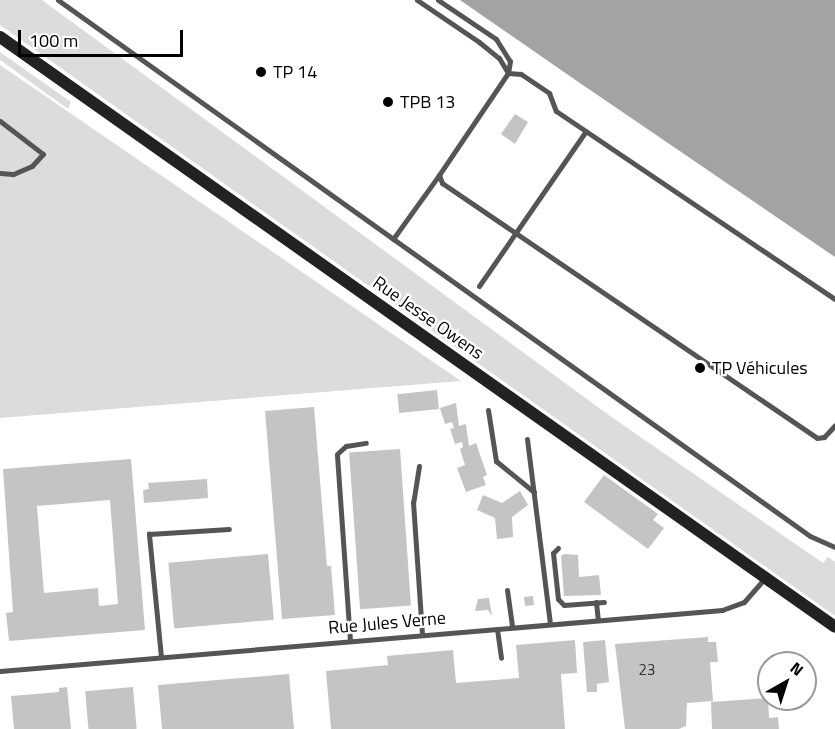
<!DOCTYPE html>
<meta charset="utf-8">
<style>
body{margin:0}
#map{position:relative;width:835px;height:729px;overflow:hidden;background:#fff;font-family:"Titillium Web",sans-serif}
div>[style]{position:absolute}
.green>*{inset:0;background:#dcdcdc}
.water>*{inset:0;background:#a3a3a3}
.building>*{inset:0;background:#c4c4c4;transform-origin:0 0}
.lane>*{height:5px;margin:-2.5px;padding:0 2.5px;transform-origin:2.5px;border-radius:2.5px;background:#555}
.secondary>*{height:12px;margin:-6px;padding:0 6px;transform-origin:6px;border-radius:6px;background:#222}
.dots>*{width:16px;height:16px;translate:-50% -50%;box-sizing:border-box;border:3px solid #fff;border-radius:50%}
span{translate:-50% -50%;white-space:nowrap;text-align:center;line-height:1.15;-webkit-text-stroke:4.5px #fff;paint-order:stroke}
.number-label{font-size:15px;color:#313131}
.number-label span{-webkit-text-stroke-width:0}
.poi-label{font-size:18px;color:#000}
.left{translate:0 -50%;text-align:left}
.street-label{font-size:18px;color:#000}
.north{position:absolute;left:757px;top:651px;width:60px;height:60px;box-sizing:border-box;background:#fff;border:2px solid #999;border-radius:50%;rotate:39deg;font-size:16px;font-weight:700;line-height:24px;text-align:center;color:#000}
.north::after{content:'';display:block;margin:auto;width:21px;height:27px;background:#000;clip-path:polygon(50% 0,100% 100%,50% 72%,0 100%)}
.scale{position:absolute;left:18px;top:30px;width:165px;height:27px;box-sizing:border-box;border:3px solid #000;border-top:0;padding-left:8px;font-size:18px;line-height:21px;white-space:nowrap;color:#000;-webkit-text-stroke:4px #fff;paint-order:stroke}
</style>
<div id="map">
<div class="green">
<i style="clip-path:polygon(0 0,42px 0,610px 416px,823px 563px,828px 557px,835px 562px,835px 616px,0 25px)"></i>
<i style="clip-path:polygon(0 52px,71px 102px,68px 109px,0 60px)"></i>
<i style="clip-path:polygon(0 65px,461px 381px,0 418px)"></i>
</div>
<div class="water">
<i style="clip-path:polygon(460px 0,835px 0,835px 257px,574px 79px)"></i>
</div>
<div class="building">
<i style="clip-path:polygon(515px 114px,528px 122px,515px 144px,501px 134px)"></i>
<i style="left:437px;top:390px;width:19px;height:40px;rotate:84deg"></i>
<i style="clip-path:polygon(456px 403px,459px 426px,466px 424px,469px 446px,476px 443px,487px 475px,483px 477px,486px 485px,466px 492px,457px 468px,465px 465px,460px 449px,463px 447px,462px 442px,455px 444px,450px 429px,454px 428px,452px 422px,445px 424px,440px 408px)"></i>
<i style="clip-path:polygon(314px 407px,327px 566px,331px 566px,335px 615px,282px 619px,265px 411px)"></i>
<i style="left:400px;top:449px;width:157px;height:51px;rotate:86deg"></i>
<i style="clip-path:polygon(evenodd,131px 459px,145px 630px,9px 641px,6px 613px,13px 612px,3px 469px,131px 459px,110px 500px,118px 604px,99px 606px,98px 588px,44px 593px,37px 506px,110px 500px)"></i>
<i style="clip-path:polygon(604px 475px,658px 514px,653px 520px,664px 528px,648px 549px,584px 502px)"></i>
<i style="clip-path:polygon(207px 479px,208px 498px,144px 503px,143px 490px,149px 489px,148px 483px)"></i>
<i style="clip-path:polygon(520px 491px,528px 505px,512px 517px,513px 537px,497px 539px,495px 518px,477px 510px,483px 495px,502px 503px)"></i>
<i style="left:268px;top:554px;width:66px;height:100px;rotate:85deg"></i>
<i style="clip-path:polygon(564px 554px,578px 555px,579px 577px,599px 575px,601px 595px,564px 596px,561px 556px)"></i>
<i style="left:533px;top:596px;width:9px;height:9px;rotate:84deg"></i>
<i style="clip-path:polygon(489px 598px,492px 616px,488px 610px,475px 611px,478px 599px)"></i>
<i style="clip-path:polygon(708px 637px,708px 642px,716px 642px,718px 662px,710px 662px,713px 701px,687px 703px,686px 726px,679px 729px,625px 729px,615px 644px)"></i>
<i style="clip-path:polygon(575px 640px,577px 673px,561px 674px,565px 729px,331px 729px,326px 671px,388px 665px,387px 656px,453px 650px,456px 683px,519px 678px,516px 645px)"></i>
<i style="clip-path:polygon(605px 640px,609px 682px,597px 684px,597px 692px,587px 692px,583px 642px)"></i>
<i style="clip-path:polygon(289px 674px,294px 729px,162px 729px,158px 685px)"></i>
<i style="clip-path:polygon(67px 687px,71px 729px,14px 729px,11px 696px,59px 692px,59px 688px)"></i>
<i style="left:133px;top:687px;width:42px;height:48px;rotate:85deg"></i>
<i style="clip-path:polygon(768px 698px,769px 718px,778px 717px,779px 729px,712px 729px,711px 702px)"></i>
</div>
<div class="lane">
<i style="left:58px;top:0;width:923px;rotate:35.48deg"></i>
<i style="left:810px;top:536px;width:27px;rotate:24deg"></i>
<i style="left:417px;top:0;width:75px;rotate:34.1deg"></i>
<i style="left:479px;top:42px;width:26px;rotate:39deg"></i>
<i style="left:499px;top:58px;width:17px;rotate:59deg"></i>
<i style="left:508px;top:73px;width:13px;rotate:4deg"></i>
<i style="left:521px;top:74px;width:34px;rotate:34deg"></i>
<i style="left:549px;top:93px;width:19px;rotate:69deg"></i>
<i style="left:556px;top:111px;width:336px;rotate:34deg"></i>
<i style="left:438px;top:0;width:70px;rotate:33.9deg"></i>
<i style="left:496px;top:39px;width:26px;rotate:58deg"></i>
<i style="left:510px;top:61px;width:12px;rotate:99deg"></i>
<i style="left:508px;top:73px;width:123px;rotate:124.1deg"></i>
<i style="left:439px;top:175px;width:9px;rotate:69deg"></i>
<i style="left:442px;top:183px;width:453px;rotate:34.2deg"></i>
<i style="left:817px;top:438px;width:7px;rotate:-8deg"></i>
<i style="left:824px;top:437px;width:16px;rotate:-47deg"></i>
<i style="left:0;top:121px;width:54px;rotate:37.5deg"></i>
<i style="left:43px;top:154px;width:16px;rotate:133deg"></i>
<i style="left:32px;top:166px;width:21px;rotate:157deg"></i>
<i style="left:13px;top:174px;width:13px;rotate:-176deg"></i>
<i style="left:393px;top:239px;width:79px;rotate:-54.3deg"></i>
<i style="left:479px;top:286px;width:188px;rotate:-55.4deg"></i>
<i style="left:488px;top:410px;width:52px;rotate:81.1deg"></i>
<i style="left:496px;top:461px;width:49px;rotate:39.2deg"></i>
<i style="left:527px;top:439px;width:186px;rotate:82.9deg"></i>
<i style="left:419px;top:466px;width:36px;rotate:99deg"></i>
<i style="left:413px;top:502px;width:133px;rotate:86.1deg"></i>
<i style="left:558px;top:548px;width:7px;rotate:135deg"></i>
<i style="left:553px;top:553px;width:46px;rotate:83.8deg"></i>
<i style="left:558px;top:599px;width:8px;rotate:45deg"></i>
<i style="left:564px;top:605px;width:40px;rotate:-4.3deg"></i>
<i style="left:507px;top:590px;width:37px;rotate:82deg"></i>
<i style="left:596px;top:602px;width:18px;rotate:84deg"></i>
<i style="left:497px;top:629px;width:29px;rotate:82deg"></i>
<i style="left:350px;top:641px;width:187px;rotate:-94deg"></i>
<i style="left:337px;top:454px;width:12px;rotate:-42deg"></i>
<i style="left:346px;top:446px;width:20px;rotate:-9deg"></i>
<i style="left:161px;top:657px;width:124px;rotate:-95.6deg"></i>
<i style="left:149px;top:534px;width:80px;rotate:-3.6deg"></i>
<i style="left:0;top:671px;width:725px;rotate:-4.83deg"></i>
<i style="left:722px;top:610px;width:23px;rotate:-20deg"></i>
<i style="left:744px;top:602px;width:30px;rotate:-49deg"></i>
</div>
<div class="secondary">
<i style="left:0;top:37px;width:1022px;rotate:35.24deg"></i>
</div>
<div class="dots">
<i style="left:261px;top:72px;background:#000"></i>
<i style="left:388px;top:102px;background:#000"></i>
<i style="left:700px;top:368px;background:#000"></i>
</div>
<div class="number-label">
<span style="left:647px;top:670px">23</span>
</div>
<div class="poi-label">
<span class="left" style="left:273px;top:72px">TP 14</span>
<span class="left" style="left:400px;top:102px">TPB 13</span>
<span class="left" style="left:712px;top:368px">TP Véhicules</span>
</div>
<div class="street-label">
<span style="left:428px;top:318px;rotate:35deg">Rue Jesse Owens</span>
<span style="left:387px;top:623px;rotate:-5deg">Rue Jules Verne</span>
</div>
<div class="north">N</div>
<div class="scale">100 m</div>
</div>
